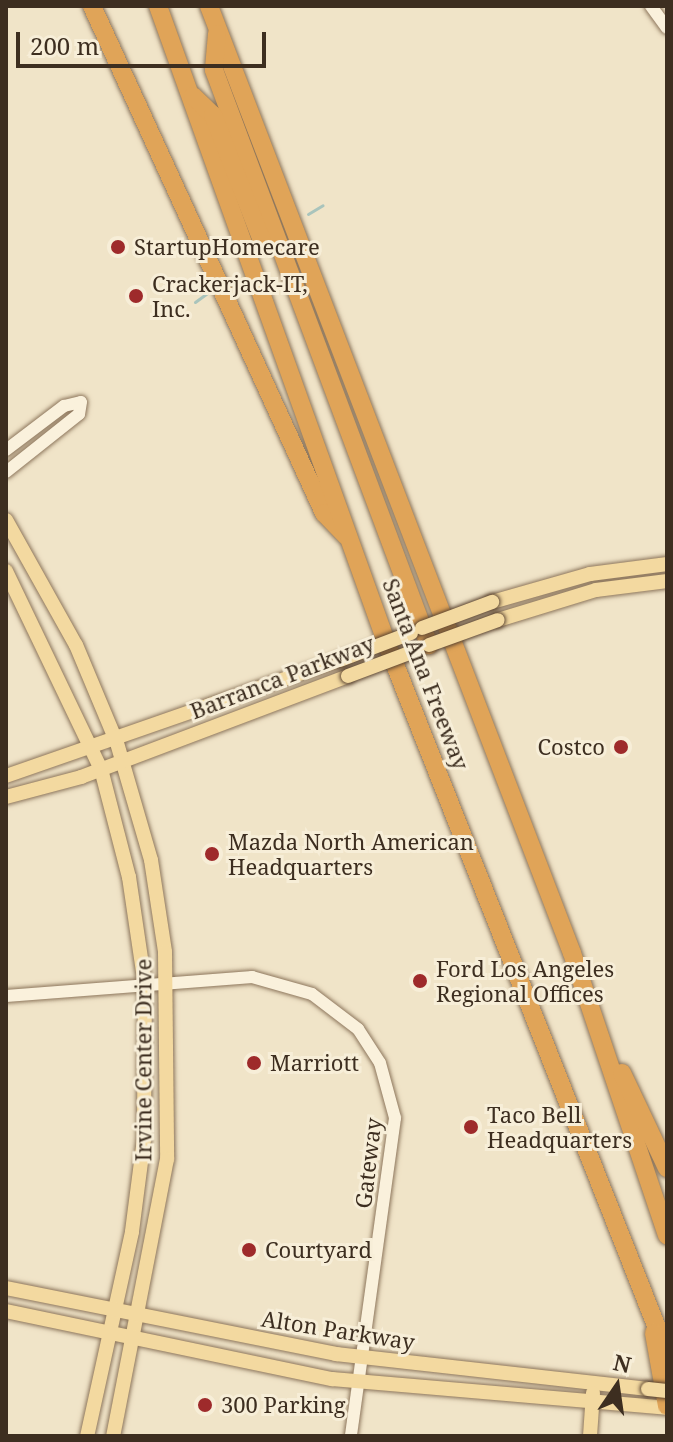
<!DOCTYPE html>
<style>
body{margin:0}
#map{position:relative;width:673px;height:1442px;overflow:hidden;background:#f0e4c8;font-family:"Noto Serif",serif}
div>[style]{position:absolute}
.stream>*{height:3px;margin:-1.5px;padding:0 1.5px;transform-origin:1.5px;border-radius:1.5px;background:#a9c4bc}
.roads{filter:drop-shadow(0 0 2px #8d765c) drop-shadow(0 0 2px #8d765c)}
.minor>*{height:12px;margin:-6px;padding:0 6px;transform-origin:6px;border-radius:6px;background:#faf1dc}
.major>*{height:14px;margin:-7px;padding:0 7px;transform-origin:7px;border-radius:7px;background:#f3d9a0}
.highway>*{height:18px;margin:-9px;padding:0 9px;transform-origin:9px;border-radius:9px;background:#e0a458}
.bridges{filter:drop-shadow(0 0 2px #5b4430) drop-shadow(0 0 2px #5b4430)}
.major-bridge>*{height:14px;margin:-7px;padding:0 7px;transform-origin:7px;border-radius:7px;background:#f3d9a0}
.dots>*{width:22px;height:22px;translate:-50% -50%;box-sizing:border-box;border:4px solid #f7eed8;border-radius:50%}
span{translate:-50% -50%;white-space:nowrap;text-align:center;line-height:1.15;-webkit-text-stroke:6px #f7eed8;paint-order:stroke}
.poi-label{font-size:22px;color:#3d2e20}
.left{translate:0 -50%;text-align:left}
.right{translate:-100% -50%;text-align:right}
.street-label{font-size:22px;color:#3d2e20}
.frame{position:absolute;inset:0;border:8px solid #3d2e20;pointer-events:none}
.north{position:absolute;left:577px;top:1346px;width:80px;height:80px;-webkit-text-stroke:6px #f7eed8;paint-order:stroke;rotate:13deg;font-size:22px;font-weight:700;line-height:32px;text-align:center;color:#3d2e20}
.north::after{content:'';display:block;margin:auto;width:28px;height:36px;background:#3d2e20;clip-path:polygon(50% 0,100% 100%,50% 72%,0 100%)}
.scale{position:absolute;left:16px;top:32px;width:250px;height:36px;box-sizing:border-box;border:4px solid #3d2e20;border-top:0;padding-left:10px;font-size:24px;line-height:28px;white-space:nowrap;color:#3d2e20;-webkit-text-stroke:6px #f7eed8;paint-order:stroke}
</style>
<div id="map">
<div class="stream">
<i style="left:308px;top:214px;width:17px;rotate:-31deg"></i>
<i style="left:195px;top:302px;width:22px;rotate:-36deg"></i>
</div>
<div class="roads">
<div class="minor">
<i style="left:651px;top:6px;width:27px;rotate:54deg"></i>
<i style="left:6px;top:450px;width:73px;rotate:-37.2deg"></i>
<i style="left:64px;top:406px;width:17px;rotate:-13deg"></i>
<i style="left:81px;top:402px;width:12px;rotate:99deg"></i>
<i style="left:79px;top:414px;width:93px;rotate:141.5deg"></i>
<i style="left:6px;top:996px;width:247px;rotate:-4.4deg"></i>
<i style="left:252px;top:977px;width:62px;rotate:15.8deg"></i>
<i style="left:312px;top:994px;width:58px;rotate:37.3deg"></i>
<i style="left:358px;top:1029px;width:40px;rotate:57.1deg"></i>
<i style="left:380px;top:1063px;width:57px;rotate:74.7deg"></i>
<i style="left:395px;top:1118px;width:321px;rotate:97.9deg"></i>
</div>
<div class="major">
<i style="left:6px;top:520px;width:143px;rotate:60.8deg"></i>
<i style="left:76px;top:645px;width:106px;rotate:67.3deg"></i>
<i style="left:117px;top:743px;width:122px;rotate:73.8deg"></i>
<i style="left:151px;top:860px;width:93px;rotate:81.3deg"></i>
<i style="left:165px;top:952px;width:207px;rotate:89.4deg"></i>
<i style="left:167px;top:1159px;width:282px;rotate:101deg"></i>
<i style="left:6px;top:571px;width:220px;rotate:64.4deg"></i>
<i style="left:101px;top:769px;width:112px;rotate:75.5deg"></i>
<i style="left:129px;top:877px;width:109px;rotate:81.6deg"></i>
<i style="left:145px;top:985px;width:154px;rotate:90.4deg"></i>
<i style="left:144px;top:1139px;width:94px;rotate:97.4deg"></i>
<i style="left:132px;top:1232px;width:209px;rotate:102.4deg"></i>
<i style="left:492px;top:602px;width:102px;rotate:-15.9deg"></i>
<i style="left:590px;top:574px;width:78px;rotate:-7.4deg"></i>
<i style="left:498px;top:620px;width:102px;rotate:-17deg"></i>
<i style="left:596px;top:590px;width:72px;rotate:-7.2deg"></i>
<i style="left:6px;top:776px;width:354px;rotate:-19.2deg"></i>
<i style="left:6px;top:797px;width:78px;rotate:-14.9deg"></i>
<i style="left:81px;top:777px;width:285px;rotate:-20.7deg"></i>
<i style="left:6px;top:1288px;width:337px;rotate:11.3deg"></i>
<i style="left:336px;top:1354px;width:314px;rotate:6.4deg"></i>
<i style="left:6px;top:1311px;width:333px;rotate:11.8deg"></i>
<i style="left:332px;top:1379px;width:336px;rotate:4.9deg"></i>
<i style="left:590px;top:1436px;width:43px;rotate:-86deg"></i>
</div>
<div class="highway">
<i style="left:92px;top:6px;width:558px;rotate:65.41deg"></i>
<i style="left:324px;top:513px;width:32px;rotate:46deg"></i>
<i style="left:158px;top:6px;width:681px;rotate:70.26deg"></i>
<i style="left:388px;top:647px;width:759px;rotate:68.44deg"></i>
<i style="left:209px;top:6px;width:1014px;rotate:69.03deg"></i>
<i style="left:572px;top:953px;width:298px;rotate:71.4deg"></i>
<i style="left:217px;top:34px;width:36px;rotate:95deg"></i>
<i style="left:214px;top:70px;width:614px;rotate:69.5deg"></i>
<i style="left:193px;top:96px;width:28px;rotate:44deg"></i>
<i style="left:213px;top:115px;width:135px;rotate:68.7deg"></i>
<i style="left:622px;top:1073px;width:105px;rotate:64.7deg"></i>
<i style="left:654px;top:1333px;width:74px;rotate:79.9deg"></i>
</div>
</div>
<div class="bridges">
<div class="major-bridge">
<i style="left:422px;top:628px;width:75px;rotate:-20.4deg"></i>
<i style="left:429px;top:645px;width:73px;rotate:-19.9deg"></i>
<i style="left:340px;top:660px;width:76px;rotate:-20.8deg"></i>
<i style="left:348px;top:676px;width:74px;rotate:-20.6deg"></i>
<i style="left:648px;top:1389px;width:19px;rotate:6deg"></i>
</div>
</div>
<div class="dots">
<i style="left:118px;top:247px;background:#9e2a2b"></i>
<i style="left:136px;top:296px;background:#9e2a2b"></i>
<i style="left:621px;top:747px;background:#9e2a2b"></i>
<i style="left:212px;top:854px;background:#9e2a2b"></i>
<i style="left:420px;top:981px;background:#9e2a2b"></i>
<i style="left:254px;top:1063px;background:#9e2a2b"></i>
<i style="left:471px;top:1127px;background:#9e2a2b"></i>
<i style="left:249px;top:1250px;background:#9e2a2b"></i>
<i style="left:205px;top:1405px;background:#9e2a2b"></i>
</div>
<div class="poi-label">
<span class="left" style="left:134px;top:247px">StartupHomecare</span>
<span class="left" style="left:152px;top:296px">Crackerjack-IT,<br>Inc.</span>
<span class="right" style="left:605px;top:747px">Costco</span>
<span class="left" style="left:228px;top:854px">Mazda North American<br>Headquarters</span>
<span class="left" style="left:436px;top:981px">Ford Los Angeles<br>Regional Offices</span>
<span class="left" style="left:270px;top:1063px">Marriott</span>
<span class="left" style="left:487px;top:1127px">Taco Bell<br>Headquarters</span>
<span class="left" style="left:265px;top:1250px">Courtyard</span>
<span class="left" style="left:221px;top:1405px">300 Parking</span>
</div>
<div class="street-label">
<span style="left:426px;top:674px;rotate:69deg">Santa Ana Freeway</span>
<span style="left:282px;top:677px;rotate:-21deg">Barranca Parkway</span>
<span style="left:143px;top:1060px;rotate:-90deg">Irvine Center Drive</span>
<span style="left:368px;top:1163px;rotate:-83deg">Gateway</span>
<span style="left:338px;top:1330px;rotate:9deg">Alton Parkway</span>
</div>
<div class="frame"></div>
<div class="north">N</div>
<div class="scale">200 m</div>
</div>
